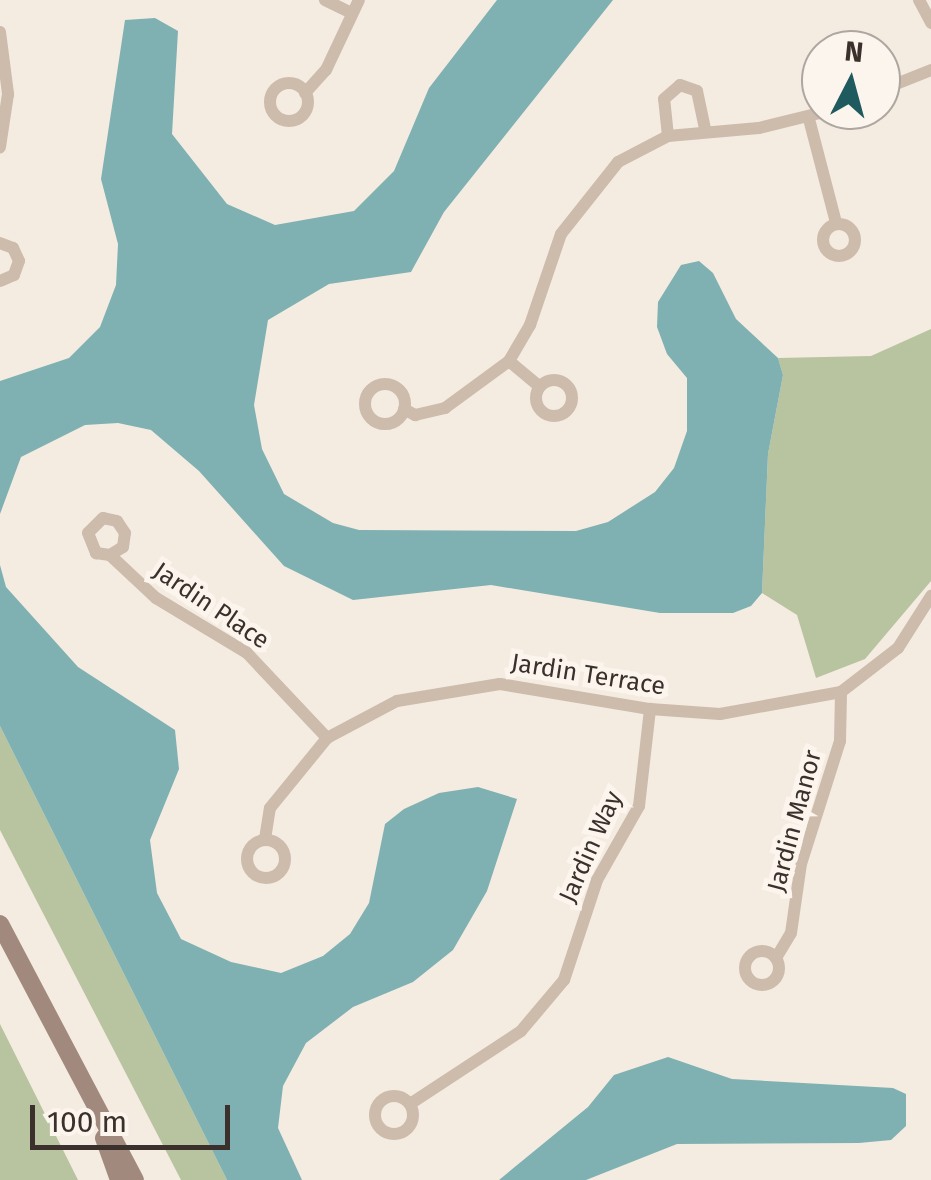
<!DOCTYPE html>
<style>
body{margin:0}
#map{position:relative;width:931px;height:1180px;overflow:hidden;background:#f4ebe1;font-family:"Fira Sans",sans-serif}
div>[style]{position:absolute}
.green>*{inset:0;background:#b8c4a0}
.water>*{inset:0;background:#7fb0b2}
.street>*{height:12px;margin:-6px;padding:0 6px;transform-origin:6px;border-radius:6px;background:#cdbbac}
.street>.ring{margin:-6px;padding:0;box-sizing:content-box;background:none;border:12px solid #cdbbac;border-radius:50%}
.secondary>*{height:18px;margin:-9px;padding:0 9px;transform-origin:9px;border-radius:9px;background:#a18a7d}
span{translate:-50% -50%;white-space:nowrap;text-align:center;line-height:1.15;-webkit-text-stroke:10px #fbf5ee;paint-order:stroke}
.street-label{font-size:25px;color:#3b302b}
.north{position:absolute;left:801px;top:30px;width:100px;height:100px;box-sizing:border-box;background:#fbf5ee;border:2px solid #aea6a0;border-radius:50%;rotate:6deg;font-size:28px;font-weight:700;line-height:40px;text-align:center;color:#3b302b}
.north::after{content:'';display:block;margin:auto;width:35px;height:45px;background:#1f5a5e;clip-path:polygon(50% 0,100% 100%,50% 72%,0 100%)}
.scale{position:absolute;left:30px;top:1105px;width:200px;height:45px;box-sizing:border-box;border:5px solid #3b302b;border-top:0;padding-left:12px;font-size:30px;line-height:35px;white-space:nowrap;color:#3b302b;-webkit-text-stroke:8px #fbf5ee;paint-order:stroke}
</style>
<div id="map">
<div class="green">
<i style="clip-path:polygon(931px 329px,931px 581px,865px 659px,816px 678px,797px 615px,762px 593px,768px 454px,783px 375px,778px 358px,871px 356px)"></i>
<i style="clip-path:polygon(0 726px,227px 1180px,181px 1180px,0 830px)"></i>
<i style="clip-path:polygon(0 1024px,78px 1180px,0 1180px)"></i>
</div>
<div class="water">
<i style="clip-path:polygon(497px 0,613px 0,444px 212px,411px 272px,329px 284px,268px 320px,254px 405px,262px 449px,284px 494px,333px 523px,359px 530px,576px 531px,608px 522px,655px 492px,674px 468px,687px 431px,687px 378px,667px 354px,657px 327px,658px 302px,681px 265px,699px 261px,713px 273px,736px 319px,778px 358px,783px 375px,768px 454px,762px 593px,751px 606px,733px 613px,660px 613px,491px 585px,353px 600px,284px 566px,199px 471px,151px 430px,118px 423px,85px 425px,21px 457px,0 514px,0 381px,69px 358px,100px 327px,116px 285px,118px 244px,101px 179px,125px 20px,155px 18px,178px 31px,172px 134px,227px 204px,275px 225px,354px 211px,394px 171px,429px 88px)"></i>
<i style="clip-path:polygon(0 565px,6px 587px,78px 667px,175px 730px,179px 769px,150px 840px,157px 893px,181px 939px,231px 962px,281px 973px,323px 956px,350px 934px,369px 903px,385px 824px,404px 809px,439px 793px,478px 787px,517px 799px,487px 891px,453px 950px,413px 982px,353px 1007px,306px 1043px,283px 1086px,278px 1128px,302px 1180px,227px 1180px,0 726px)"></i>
<i style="clip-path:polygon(668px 1057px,732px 1079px,893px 1088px,906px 1094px,906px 1126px,891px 1140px,859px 1143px,677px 1144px,586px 1180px,499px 1180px,588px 1107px,614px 1075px)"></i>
</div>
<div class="street">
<i style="left:325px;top:0;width:28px;rotate:26deg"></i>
<i style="left:919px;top:0;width:26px;rotate:62deg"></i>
<i style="left:0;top:32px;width:63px;rotate:82.6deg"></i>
<i style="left:8px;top:94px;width:54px;rotate:98.6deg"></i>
<i class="ring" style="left:270px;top:83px;width:26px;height:26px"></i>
<i style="left:881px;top:90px;width:54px;rotate:-21.8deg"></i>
<i style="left:305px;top:93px;width:31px;rotate:-48deg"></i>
<i style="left:326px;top:70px;width:77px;rotate:-64.8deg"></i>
<i style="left:809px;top:119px;width:107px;rotate:75.4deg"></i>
<i style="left:668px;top:136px;width:37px;rotate:-96deg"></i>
<i style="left:664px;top:99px;width:21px;rotate:-41deg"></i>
<i style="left:680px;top:85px;width:18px;rotate:19deg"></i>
<i style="left:697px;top:91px;width:39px;rotate:78deg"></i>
<i class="ring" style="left:823px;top:224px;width:20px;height:20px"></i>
<i style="left:0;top:243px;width:14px;rotate:21deg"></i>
<i style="left:13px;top:248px;width:14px;rotate:65deg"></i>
<i style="left:19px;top:261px;width:15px;rotate:110deg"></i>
<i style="left:14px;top:275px;width:15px;rotate:157deg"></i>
<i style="left:509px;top:361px;width:40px;rotate:40deg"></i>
<i class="ring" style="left:536px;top:380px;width:24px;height:24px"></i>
<i class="ring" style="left:365px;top:384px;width:28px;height:28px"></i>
<i style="left:404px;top:409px;width:13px;rotate:29deg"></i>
<i style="left:415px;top:415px;width:31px;rotate:-13deg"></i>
<i style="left:445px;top:408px;width:79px;rotate:-36.3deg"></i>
<i style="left:509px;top:361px;width:42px;rotate:-59.7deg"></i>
<i style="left:530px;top:325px;width:96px;rotate:-71.2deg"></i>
<i style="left:561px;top:234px;width:92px;rotate:-51.6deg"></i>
<i style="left:618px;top:162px;width:56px;rotate:-27.5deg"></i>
<i style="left:668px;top:136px;width:91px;rotate:-5deg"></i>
<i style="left:759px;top:128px;width:75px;rotate:-13.9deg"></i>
<i style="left:110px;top:555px;width:15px;rotate:-32deg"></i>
<i style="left:123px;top:547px;width:14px;rotate:-82deg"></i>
<i style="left:125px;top:533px;width:14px;rotate:-124deg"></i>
<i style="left:117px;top:521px;width:14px;rotate:-168deg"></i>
<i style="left:103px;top:518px;width:21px;rotate:135deg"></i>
<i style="left:88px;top:533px;width:22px;rotate:68deg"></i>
<i style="left:96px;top:553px;width:14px;rotate:8deg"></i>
<i style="left:110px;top:555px;width:63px;rotate:43.1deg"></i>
<i style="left:156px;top:598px;width:106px;rotate:31.1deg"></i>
<i style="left:247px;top:653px;width:117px;rotate:46.7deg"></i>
<i style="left:265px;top:839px;width:31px;rotate:-81deg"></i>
<i style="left:270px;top:808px;width:90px;rotate:-50.8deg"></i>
<i style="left:327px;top:738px;width:79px;rotate:-27.9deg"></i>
<i style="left:397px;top:701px;width:104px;rotate:-9.4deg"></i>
<i style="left:500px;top:684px;width:152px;rotate:9.5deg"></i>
<i style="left:650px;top:709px;width:70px;rotate:4.1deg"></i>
<i style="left:720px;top:714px;width:123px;rotate:-10.3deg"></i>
<i style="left:841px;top:692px;width:72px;rotate:-37.7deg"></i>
<i style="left:898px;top:648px;width:62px;rotate:-57.6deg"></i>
<i class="ring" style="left:247px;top:840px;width:26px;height:26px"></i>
<i class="ring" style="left:745px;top:951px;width:22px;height:22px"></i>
<i style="left:776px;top:958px;width:29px;rotate:-59deg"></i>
<i style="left:791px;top:933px;width:70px;rotate:-81.8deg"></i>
<i style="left:801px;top:864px;width:129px;rotate:-72.4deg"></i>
<i style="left:840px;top:741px;width:49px;rotate:-88.8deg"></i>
<i class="ring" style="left:375px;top:1096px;width:26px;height:26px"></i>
<i style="left:410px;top:1104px;width:133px;rotate:-33.3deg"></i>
<i style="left:521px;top:1031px;width:67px;rotate:-49.9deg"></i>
<i style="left:564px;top:980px;width:105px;rotate:-71.7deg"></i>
<i style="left:597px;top:880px;width:85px;rotate:-60.4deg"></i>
<i style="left:639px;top:806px;width:98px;rotate:-83.5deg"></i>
</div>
<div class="secondary">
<i style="left:0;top:924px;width:289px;rotate:62.2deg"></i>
<i style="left:104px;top:1138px;width:45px;rotate:70.3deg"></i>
</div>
<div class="street-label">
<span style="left:211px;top:606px;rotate:34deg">Jardin Place</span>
<span style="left:588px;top:675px;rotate:9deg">Jardin Terrace</span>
<span style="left:795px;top:821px;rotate:-75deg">Jardin Manor</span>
<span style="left:591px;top:847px;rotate:-66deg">Jardin Way</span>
</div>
<div class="north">N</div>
<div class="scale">100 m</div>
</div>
